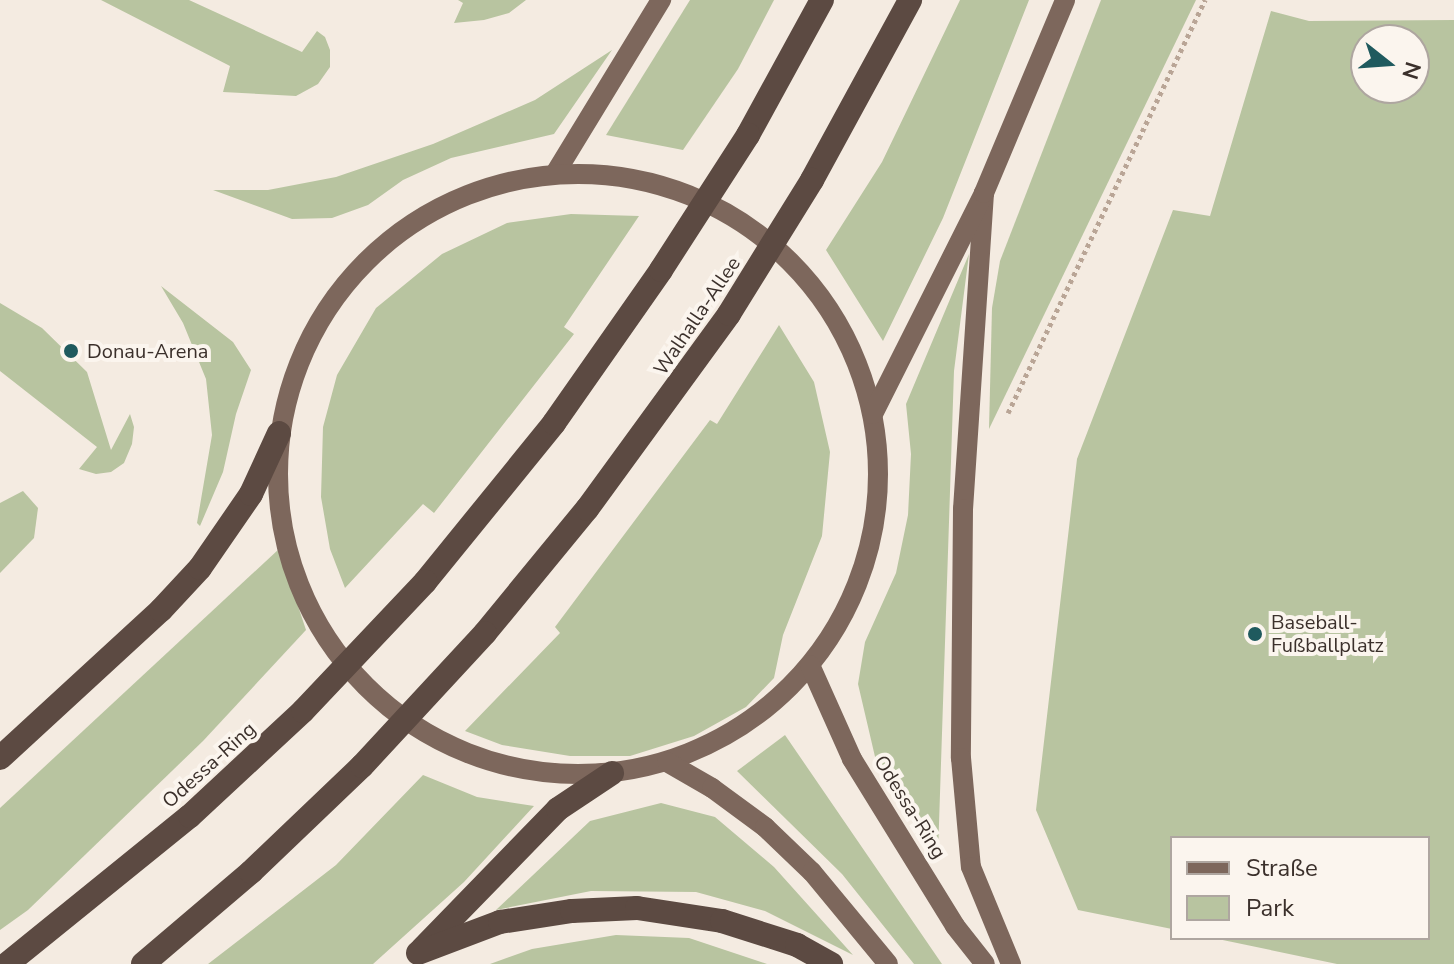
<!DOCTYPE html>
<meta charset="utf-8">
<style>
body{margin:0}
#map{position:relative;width:1454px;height:964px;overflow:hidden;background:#f4ebe1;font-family:"Nunito Sans",sans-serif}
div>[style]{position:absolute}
.green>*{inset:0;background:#b8c4a0}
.path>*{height:5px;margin-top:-2.5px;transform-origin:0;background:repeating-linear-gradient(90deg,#b9a596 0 4px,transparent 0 8px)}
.major>*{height:20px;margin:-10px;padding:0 10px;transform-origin:10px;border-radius:10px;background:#7d675c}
.major>.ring{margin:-10px;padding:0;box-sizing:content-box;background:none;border:20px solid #7d675c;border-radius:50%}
.highway>*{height:24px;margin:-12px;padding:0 12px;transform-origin:12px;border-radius:12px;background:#5c4a42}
.highway-bridge>*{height:24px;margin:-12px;padding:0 12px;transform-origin:12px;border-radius:12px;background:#5c4a42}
.dots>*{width:22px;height:22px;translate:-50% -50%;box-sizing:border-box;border:4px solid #fbf5ee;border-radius:50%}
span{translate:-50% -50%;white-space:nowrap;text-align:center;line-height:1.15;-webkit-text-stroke:8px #fbf5ee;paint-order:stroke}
.street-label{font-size:20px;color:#3b302b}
.poi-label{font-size:20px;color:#3b302b}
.left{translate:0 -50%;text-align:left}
.legend{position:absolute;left:1170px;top:836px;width:260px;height:104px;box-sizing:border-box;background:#fbf5ee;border:2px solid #aea6a0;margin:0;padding:10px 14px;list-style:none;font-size:24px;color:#3b302b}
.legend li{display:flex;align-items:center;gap:16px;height:40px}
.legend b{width:40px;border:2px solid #aea6a0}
.north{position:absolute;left:1350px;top:24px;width:80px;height:80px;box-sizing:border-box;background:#fbf5ee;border:2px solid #aea6a0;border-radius:50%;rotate:107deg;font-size:22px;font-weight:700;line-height:32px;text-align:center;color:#3b302b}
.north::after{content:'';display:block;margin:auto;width:28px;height:36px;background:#1f5a5e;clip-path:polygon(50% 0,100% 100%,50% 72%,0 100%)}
</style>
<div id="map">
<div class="green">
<i style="clip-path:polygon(101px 0,189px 0,302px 52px,317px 31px,325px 37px,330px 50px,330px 67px,318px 84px,296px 96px,223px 92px,230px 66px)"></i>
<i style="clip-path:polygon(458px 0,526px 0,509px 13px,484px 20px,454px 23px,463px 3px)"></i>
<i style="clip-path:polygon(690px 0,774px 0,738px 69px,683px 150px,606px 135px)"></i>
<i style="clip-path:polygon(960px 0,1029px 0,943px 218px,883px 341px,826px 250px,882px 162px)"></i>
<i style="clip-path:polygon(1101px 0,1196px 0,989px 429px,992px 308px,1000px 261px)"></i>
<i style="clip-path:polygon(evenodd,1271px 11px,1309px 21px,1454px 20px,1454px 964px,1337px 964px,1213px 938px,1428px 938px,1428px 838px,1172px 838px,1172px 929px,1078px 910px,1036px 810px,1077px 459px,1173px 210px,1210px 216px,1271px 11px,1366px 40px,1414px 40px,1414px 88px,1366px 88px,1366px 40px)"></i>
<i style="clip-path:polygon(612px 50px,554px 134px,451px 158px,403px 180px,368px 205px,332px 218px,292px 219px,213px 190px,268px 190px,336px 177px,433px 144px,535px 100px)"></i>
<i style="clip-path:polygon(571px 214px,639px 216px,564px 327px,574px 334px,434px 513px,423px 504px,345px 588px,330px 549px,321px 497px,323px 427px,337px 375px,376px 308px,442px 254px,507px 223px)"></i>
<i style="clip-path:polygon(969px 254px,954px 371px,938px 854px,908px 802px,876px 761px,858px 684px,865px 642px,896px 573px,908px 515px,911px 454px,906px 404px)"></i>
<i style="clip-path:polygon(161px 286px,233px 342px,251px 370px,236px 414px,223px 472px,200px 526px,197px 523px,212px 435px,206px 379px,183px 323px)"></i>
<i style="clip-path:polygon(0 303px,42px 328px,87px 372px,111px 450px,130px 414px,134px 427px,132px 444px,124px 463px,111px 472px,96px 474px,79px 469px,97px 447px,0 371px)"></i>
<i style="clip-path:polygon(779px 325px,814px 382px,830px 452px,822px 536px,783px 635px,774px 678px,746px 707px,694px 736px,630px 756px,570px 756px,502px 745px,465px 731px,560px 633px,555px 627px,710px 420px,717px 424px)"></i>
<i style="clip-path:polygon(23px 491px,38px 508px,34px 538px,0 573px,0 503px)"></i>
<i style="clip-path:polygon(279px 549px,306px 630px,203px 741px,28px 910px,0 930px,0 808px)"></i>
<i style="clip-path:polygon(785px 735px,942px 964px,914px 964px,842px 874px,737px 771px)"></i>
<i style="clip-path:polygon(423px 775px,477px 797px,534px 806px,464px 882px,373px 964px,208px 964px,336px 865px)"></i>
<i style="clip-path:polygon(661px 803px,715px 817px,774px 867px,853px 955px,765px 911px,696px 892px,591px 891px,496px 910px,590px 821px)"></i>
<i style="clip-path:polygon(616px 935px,689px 938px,767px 964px,490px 964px,532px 949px)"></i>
</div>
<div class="path">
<i style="left:1008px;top:413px;width:458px;rotate:-64.5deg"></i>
</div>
<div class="major">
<i style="left:556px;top:172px;width:202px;rotate:-58.6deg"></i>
<i class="ring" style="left:278px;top:174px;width:580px;height:580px"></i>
<i style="left:984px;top:193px;width:317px;rotate:93.8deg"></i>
<i style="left:963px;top:509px;width:249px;rotate:90.5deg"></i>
<i style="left:961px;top:758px;width:109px;rotate:84.8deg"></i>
<i style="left:971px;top:867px;width:105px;rotate:67.6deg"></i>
<i style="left:873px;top:414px;width:247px;rotate:-63.3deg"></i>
<i style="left:984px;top:193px;width:209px;rotate:-67.2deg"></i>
<i style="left:810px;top:665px;width:103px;rotate:65.9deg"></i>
<i style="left:852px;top:759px;width:196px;rotate:58.3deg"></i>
<i style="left:955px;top:926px;width:48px;rotate:51.7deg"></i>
<i style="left:667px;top:762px;width:52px;rotate:30deg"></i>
<i style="left:712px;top:788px;width:66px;rotate:36.3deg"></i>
<i style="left:765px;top:827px;width:65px;rotate:43.8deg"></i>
<i style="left:812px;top:872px;width:119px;rotate:50.4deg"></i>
</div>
<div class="highway">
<i style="left:748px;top:135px;width:154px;rotate:-61.3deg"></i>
<i style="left:812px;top:180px;width:205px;rotate:-61.4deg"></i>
<i style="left:425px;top:582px;width:205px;rotate:-50.9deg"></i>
<i style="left:554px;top:423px;width:187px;rotate:-55deg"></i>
<i style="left:485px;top:633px;width:161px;rotate:-50.6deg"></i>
<i style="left:587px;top:509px;width:241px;rotate:-53.9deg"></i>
<i style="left:0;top:758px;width:219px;rotate:-42.6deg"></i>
<i style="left:161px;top:610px;width:57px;rotate:-47.1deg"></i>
<i style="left:200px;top:568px;width:90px;rotate:-55.4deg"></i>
<i style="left:251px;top:494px;width:67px;rotate:-65.3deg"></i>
<i style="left:422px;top:949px;width:195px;rotate:-45.8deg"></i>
<i style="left:558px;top:809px;width:65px;rotate:-33.7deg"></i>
<i style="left:418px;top:953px;width:88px;rotate:-20.7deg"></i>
<i style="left:500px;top:922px;width:73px;rotate:-8.7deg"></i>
<i style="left:572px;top:911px;width:65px;rotate:-2.6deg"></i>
<i style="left:637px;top:908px;width:86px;rotate:8.7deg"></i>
<i style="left:722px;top:921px;width:79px;rotate:17.7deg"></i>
<i style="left:797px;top:945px;width:39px;rotate:29deg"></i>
<i style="left:7px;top:964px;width:235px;rotate:-39deg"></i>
<i style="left:190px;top:816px;width:154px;rotate:-42.9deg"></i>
<i style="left:143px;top:964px;width:142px;rotate:-40.4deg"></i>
<i style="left:251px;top:872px;width:153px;rotate:-43.7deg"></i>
</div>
<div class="highway-bridge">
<i style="left:661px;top:270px;width:161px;rotate:-57.2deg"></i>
<i style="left:729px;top:314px;width:158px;rotate:-58.2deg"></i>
<i style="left:303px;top:711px;width:178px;rotate:-46.6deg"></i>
<i style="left:362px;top:766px;width:181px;rotate:-47.2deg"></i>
</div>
<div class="dots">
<i style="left:71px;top:351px;background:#1f5a5e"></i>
<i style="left:1255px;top:634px;background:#1f5a5e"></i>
</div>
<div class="street-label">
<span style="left:697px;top:316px;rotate:-56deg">Walhalla-Allee</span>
<span style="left:209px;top:765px;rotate:-42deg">Odessa-Ring</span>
<span style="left:910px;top:807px;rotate:58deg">Odessa-Ring</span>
</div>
<div class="poi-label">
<span class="left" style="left:87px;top:351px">Donau-Arena</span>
<span class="left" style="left:1271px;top:634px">Baseball-<br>Fußballplatz</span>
</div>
<ul class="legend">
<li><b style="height:10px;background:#7d675c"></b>Straße</li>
<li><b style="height:22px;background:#b8c4a0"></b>Park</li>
</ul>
<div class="north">N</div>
</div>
